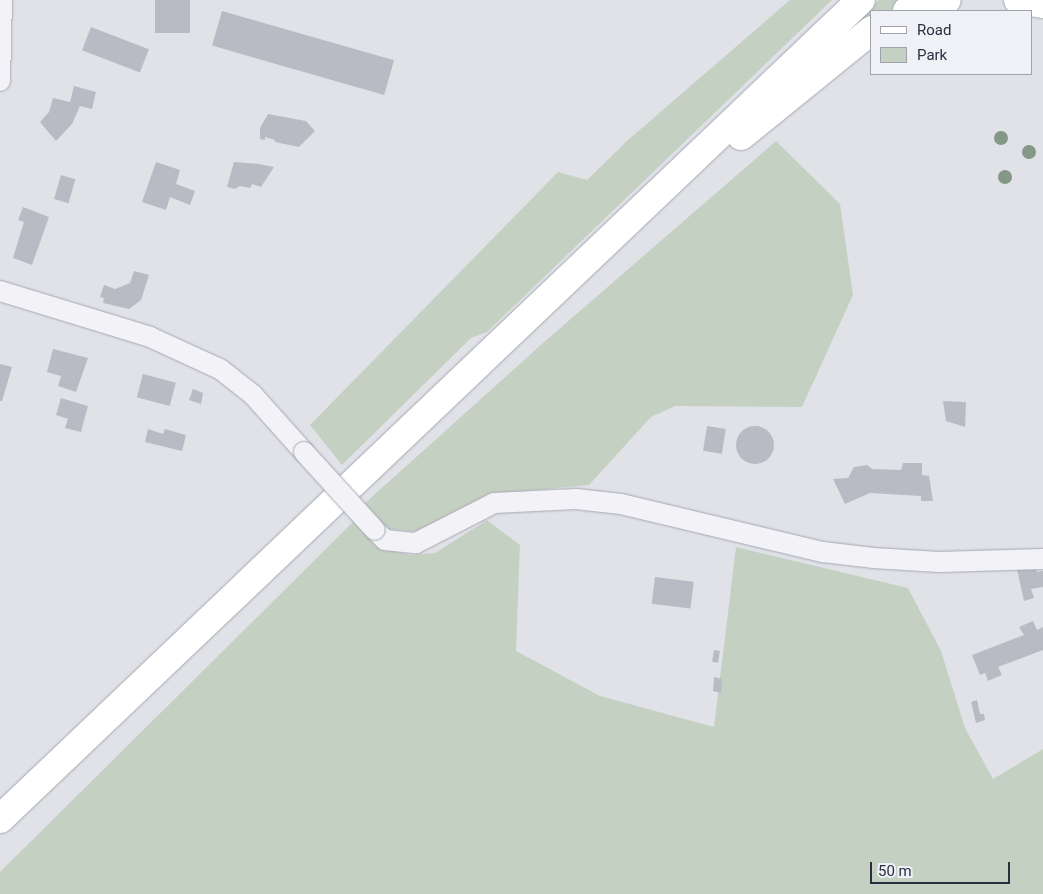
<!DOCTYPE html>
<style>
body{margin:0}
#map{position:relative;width:1043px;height:894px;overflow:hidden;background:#e0e2e8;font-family:Roboto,sans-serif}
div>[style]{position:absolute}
.green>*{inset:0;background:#c4d1c2}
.building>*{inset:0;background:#b8bbc4;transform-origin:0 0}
.round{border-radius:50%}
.roads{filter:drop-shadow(0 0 1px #a6a8b2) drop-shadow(0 0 1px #a6a8b2)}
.minor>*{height:20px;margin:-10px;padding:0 10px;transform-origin:10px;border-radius:10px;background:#f3f3f7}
.primary>*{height:28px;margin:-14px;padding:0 14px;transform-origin:14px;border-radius:14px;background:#fff}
.bridges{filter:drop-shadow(0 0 1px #a6a8b2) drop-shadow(0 0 1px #a6a8b2)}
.minor-bridge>*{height:20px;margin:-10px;padding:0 10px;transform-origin:10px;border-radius:10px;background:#f3f3f7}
.trees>*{width:14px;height:14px;margin:-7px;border-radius:50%;background:#859787}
span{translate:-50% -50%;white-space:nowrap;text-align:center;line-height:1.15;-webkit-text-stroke:4.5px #eff1f6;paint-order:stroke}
.legend{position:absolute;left:870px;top:10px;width:162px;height:65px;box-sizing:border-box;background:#eff1f6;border:1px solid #a0a3ac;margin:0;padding:6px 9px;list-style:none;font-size:15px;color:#2a2e3e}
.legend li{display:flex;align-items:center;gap:10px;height:25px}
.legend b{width:25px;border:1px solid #a0a3ac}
.scale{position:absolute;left:870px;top:862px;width:140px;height:22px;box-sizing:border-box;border:2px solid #2a2e3e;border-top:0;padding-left:6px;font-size:15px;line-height:18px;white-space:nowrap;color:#2a2e3e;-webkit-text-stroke:4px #eff1f6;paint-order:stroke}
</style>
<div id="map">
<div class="green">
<i style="clip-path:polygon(790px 0,832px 0,487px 332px,471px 338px,342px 465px,310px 425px,558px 172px,587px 180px,628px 140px)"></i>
<i style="clip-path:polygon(879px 0,913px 0,888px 11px,872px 11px,872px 18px,849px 28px)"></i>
<i style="clip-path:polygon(776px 141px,840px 204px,853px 295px,802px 407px,675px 406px,651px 417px,589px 485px,486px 495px,436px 527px,418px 532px,388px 529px,364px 504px,543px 343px)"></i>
<i style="clip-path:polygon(355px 520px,385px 549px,410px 555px,435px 553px,487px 520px,520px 545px,516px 651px,600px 696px,714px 727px,736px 547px,908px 588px,941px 651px,965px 728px,993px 779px,1043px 749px,1043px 894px,0 894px,0 872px)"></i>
</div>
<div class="building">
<i style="left:155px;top:0;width:35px;height:33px"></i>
<i style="left:222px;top:11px;width:179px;height:36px;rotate:16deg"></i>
<i style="left:91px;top:27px;width:62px;height:25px;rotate:21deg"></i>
<i style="clip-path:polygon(74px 86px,96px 92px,92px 109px,80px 106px,72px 124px,56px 141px,40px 122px,49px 112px,53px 98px,70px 102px)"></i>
<i style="clip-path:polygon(268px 114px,306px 121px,315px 131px,299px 147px,275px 142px,275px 140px,265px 137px,265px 140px,260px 139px,260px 128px)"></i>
<i style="clip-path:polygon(156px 162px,180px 170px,176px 184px,195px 191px,190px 205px,170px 197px,166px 210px,142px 202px)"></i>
<i style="clip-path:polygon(234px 162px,259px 164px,274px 167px,261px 187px,252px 184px,250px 188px,240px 186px,235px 189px,227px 187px)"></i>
<i style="left:61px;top:175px;width:15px;height:25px;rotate:16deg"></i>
<i style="clip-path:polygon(23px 207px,49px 217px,32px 265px,13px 258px,24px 222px,18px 220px)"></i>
<i style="clip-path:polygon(134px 271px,149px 275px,141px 300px,129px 309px,103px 303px,104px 298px,100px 297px,104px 285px,115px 289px,130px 283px)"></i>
<i style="clip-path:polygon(53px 349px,88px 358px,76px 392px,58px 386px,61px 376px,47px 372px)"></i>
<i style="clip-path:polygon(0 364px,12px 367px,2px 401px,0 401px)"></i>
<i style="left:143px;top:374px;width:34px;height:24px;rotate:15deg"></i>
<i style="clip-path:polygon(193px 389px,203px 393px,201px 404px,189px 400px)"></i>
<i style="clip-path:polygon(61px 398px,88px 406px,81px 432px,65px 428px,68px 419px,56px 415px)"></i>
<i style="clip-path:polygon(943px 401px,966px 402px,965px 427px,946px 421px)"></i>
<i class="round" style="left:736px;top:426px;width:38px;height:38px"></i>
<i style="left:707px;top:426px;width:19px;height:25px;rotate:9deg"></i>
<i style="clip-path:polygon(148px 429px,163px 434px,165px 429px,186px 435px,182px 451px,145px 442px)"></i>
<i style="clip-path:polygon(903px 463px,922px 463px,922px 475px,929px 476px,933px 501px,921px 501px,921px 496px,870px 493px,845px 504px,833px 479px,848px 478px,854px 467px,867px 465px,872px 469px,901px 470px)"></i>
<i style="clip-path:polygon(1035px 565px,1037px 572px,1043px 571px,1043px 587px,1031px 589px,1034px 598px,1024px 601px,1017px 569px)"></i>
<i style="left:655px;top:577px;width:39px;height:27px;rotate:7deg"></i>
<i style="clip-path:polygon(1033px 621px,1037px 630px,1043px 627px,1043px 650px,998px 667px,1002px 675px,988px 681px,985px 673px,980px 675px,972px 655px,1024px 635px,1019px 627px)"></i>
<i style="left:714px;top:650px;width:6px;height:12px;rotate:9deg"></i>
<i style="clip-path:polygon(714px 677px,722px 679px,721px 693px,713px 691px)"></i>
<i style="clip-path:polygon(977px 700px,980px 714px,984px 714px,985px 720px,976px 723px,971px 702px)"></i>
</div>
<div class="roads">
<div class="minor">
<i style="left:0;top:81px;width:81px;rotate:-88.6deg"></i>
<i style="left:0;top:291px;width:157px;rotate:17deg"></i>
<i style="left:150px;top:337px;width:77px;rotate:24.6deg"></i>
<i style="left:220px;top:369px;width:42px;rotate:38.2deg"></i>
<i style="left:253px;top:395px;width:76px;rotate:48.2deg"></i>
<i style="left:375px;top:530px;width:14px;rotate:45deg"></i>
<i style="left:385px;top:540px;width:31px;rotate:6deg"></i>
<i style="left:416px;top:543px;width:88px;rotate:-27.1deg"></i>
<i style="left:494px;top:503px;width:82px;rotate:-2.8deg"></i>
<i style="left:576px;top:499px;width:45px;rotate:6.3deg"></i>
<i style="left:621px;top:504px;width:208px;rotate:13.4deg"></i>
<i style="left:823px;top:552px;width:50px;rotate:6.8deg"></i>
<i style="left:873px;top:558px;width:66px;rotate:3.5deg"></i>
<i style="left:939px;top:562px;width:104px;rotate:-1.7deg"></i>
</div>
<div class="primary">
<i style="left:1018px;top:0;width:25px;rotate:9deg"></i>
<i style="left:907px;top:11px;width:41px;rotate:-15.4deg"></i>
<i style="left:741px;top:136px;width:169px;rotate:-39deg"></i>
<i style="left:0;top:819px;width:1188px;rotate:-43.57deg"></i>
</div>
</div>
<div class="bridges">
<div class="minor-bridge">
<i style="left:304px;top:452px;width:105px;rotate:47.7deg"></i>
</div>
</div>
<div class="trees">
<i style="left:1001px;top:138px"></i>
<i style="left:1029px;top:152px"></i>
<i style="left:1005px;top:177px"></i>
</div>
<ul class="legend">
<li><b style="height:6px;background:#fff"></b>Road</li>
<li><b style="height:14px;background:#c4d1c2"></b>Park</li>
</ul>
<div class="scale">50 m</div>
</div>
